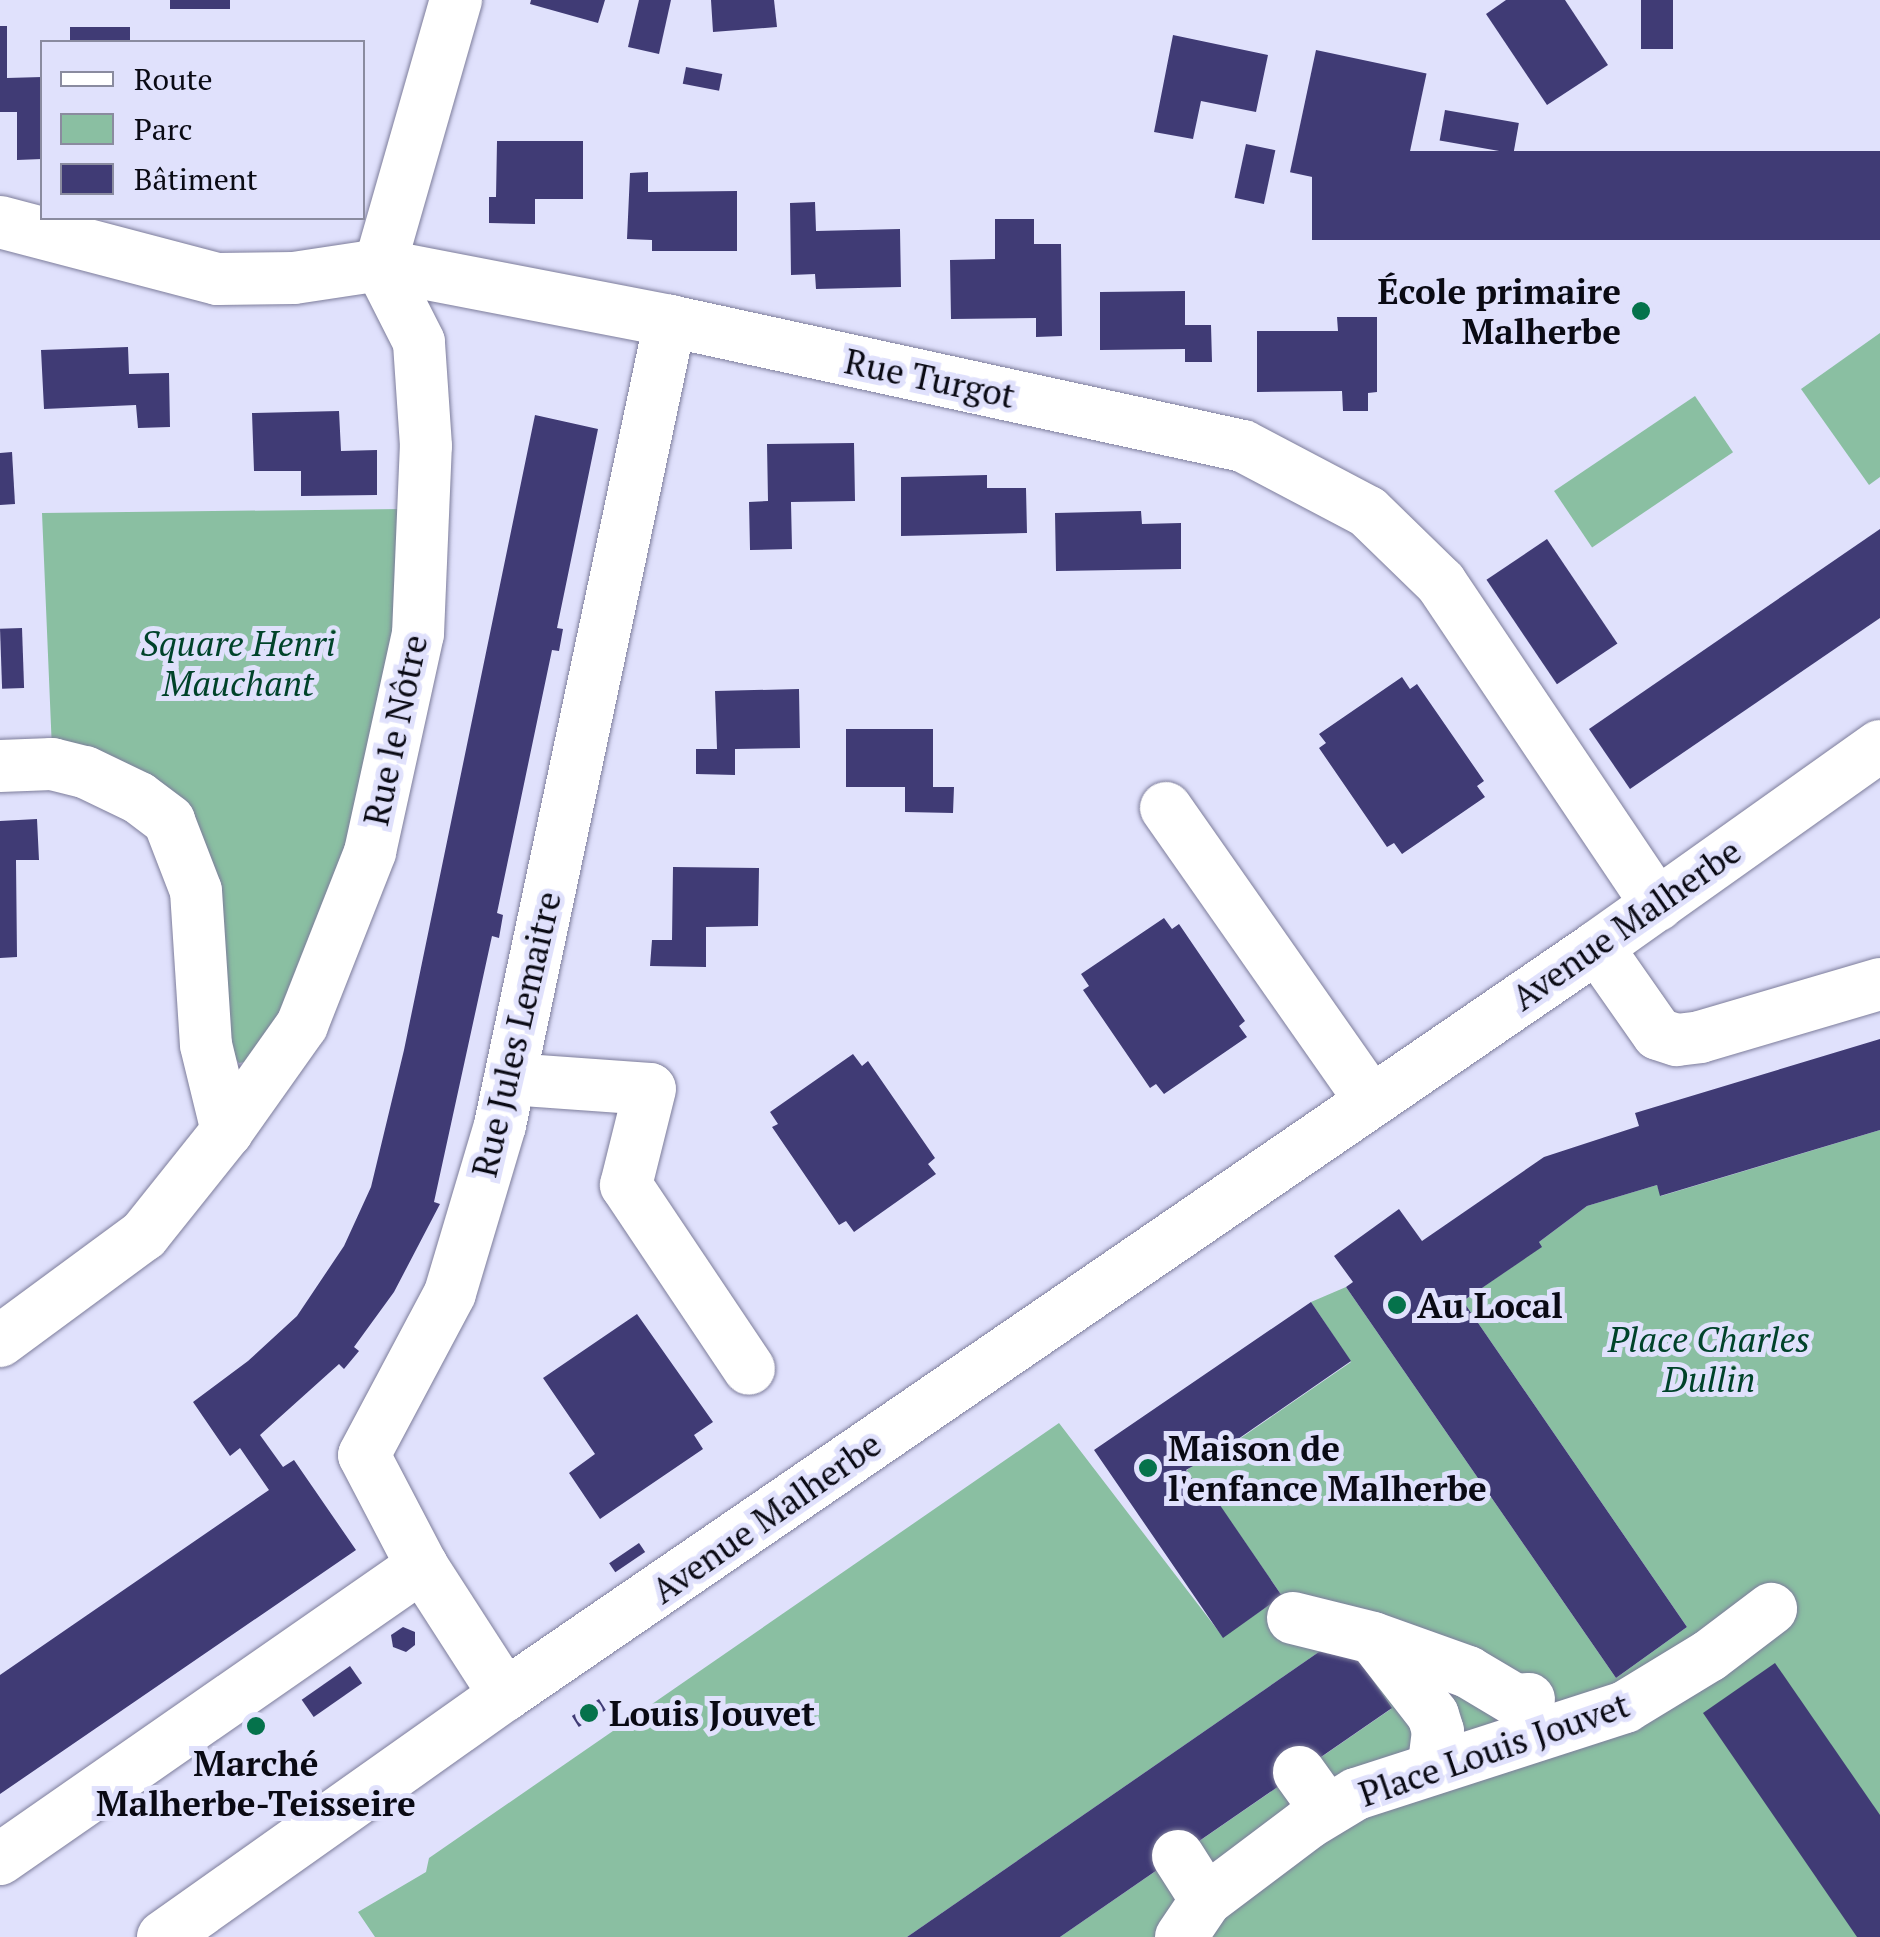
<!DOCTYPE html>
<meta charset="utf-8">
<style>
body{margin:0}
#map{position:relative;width:1880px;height:1937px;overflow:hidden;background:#e0e1fc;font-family:"PT Serif",serif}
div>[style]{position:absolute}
.green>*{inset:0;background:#8abfa2;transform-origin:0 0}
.building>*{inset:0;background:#403b75;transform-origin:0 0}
.roads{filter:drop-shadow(0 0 2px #7d7d9b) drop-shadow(0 0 2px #7d7d9b)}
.minor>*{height:52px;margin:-26px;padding:0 26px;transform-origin:26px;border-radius:26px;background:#fff}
.dots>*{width:28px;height:28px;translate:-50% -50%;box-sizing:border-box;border:5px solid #e0e1fc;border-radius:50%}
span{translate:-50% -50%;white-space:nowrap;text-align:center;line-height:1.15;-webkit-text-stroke:10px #e0e1fc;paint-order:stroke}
.poi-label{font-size:35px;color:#0a0a14;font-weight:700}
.right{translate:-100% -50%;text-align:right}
.left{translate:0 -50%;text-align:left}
.street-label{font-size:35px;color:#0a0a14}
.park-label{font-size:35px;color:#00432a;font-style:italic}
.legend{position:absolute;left:40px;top:40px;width:325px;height:180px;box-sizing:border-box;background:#e0e1fc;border:2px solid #8a8b9f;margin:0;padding:12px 18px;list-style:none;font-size:30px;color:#0a0a14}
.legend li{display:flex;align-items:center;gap:20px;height:50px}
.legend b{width:50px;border:2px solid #8a8b9f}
</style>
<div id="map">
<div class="green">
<i style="clip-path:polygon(1880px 333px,1880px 477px,1869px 485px,1801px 389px)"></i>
<i style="left:1695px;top:396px;width:68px;height:170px;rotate:56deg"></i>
<i style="clip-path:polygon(401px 509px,401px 620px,378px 744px,294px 1006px,257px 1060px,239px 1063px,228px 1050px,213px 880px,52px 750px,42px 513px)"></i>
<i style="clip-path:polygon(1880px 1130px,1880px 1937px,1060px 1937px,1391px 1709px,1342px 1636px,907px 1937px,375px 1937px,358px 1912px,426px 1872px,429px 1858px,1059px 1423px,1223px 1637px,1282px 1596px,1209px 1490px,1202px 1493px,1186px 1471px,1192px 1466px,1187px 1457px,1207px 1444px,1216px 1455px,1351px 1362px,1311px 1302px,1346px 1287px,1616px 1678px,1687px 1627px,1463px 1301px,1541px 1247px,1539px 1242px,1587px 1206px,1657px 1185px,1661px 1196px)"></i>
</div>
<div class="building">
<i style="left:170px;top:0;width:60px;height:9px"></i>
<i style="clip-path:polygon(531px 0,605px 0,598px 23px,530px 4px)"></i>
<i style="clip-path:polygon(639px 0,671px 0,659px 54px,628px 47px)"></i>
<i style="clip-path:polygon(711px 0,774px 0,777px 27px,713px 32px)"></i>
<i style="clip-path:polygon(1506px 0,1565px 0,1608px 65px,1547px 105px,1486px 14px)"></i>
<i style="left:1641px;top:0;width:32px;height:49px"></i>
<i style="clip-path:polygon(0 26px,7px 26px,7px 78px,42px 77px,42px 159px,17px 160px,17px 112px,0 112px)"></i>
<i style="left:130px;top:27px;width:15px;height:60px;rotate:90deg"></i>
<i style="clip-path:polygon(1173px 35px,1268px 55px,1256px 112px,1201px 101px,1193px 139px,1154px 132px)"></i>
<i style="left:1316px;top:50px;width:113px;height:125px;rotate:12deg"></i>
<i style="left:686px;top:67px;width:37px;height:17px;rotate:11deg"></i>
<i style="left:1445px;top:110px;width:75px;height:31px;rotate:10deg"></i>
<i style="clip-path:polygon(497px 141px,583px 141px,583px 199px,535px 199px,535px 224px,489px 223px,489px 197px,496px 197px)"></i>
<i style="left:1246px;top:144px;width:30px;height:55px;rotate:12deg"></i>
<i style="left:1880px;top:151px;width:89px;height:568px;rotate:90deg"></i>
<i style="clip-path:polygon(648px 172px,648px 192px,737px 191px,737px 251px,652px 251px,652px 240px,627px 239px,630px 173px)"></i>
<i style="clip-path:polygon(815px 202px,816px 231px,900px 229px,901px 287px,816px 289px,815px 274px,791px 275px,790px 203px)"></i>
<i style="clip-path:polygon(995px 219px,1034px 219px,1034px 244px,1061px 244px,1062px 336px,1036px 337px,1036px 318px,951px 319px,950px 260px,995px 259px)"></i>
<i style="clip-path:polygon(1185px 291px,1185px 325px,1211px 325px,1212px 362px,1185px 362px,1185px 349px,1100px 350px,1100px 292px)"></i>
<i style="clip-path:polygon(1337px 317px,1377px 317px,1377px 392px,1368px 393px,1368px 411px,1343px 411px,1342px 391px,1257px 392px,1257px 331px,1338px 331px)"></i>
<i style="clip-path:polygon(128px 347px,129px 374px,169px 373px,170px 427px,138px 428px,136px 405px,44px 409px,41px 350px)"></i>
<i style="clip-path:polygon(339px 411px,341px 451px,377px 450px,377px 495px,301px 496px,301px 471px,254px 471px,252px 413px)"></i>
<i style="clip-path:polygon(535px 415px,598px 429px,557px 628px,563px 629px,559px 651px,552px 650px,497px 913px,503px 915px,499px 938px,492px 936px,434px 1202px,440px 1204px,394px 1292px,354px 1347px,359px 1351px,344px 1369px,339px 1364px,260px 1435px,283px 1467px,294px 1460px,356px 1550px,0 1794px,0 1675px,269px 1490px,240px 1448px,230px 1456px,193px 1402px,248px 1361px,297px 1316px,344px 1246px,371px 1187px,404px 1050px)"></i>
<i style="clip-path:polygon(854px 443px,855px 501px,791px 502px,792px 549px,750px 550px,749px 502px,768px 501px,767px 444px)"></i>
<i style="clip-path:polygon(12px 452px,15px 504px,0 505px,0 453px)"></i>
<i style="clip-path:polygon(987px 475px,987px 488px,1026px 488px,1027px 533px,901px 536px,901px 477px)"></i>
<i style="clip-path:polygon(1141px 511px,1142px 524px,1181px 523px,1181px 569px,1056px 571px,1055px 513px)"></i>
<i style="clip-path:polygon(1880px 529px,1880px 618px,1630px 789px,1589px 729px)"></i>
<i style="left:1547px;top:539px;width:126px;height:73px;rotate:56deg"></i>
<i style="left:22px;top:628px;width:60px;height:22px;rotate:88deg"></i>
<i style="clip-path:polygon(1402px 677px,1410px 689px,1417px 684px,1484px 781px,1477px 786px,1485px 797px,1402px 854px,1394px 843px,1387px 847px,1319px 748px,1326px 743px,1319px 734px)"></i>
<i style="clip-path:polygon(799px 689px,800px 748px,735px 749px,735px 775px,696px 774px,696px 749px,717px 749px,715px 691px)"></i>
<i style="clip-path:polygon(846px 729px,933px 729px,933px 787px,954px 787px,953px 813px,905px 812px,905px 787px,846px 787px)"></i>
<i style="clip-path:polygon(37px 819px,39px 860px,16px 860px,17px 957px,0 958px,0 821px)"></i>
<i style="clip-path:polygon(673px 867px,759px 868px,758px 926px,706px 927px,706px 967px,650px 966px,652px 940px,672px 940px)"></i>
<i style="clip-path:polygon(1164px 918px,1172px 929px,1179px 924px,1245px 1021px,1239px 1026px,1247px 1037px,1164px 1094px,1156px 1084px,1150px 1088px,1083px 990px,1089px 986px,1081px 974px)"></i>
<i style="clip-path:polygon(1880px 1039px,1880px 1130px,1660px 1196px,1657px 1185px,1587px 1206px,1539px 1242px,1542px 1247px,1463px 1301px,1687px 1627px,1616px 1678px,1346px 1287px,1353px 1282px,1334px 1256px,1399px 1209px,1422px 1241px,1544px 1157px,1639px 1126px,1635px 1113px)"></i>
<i style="clip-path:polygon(853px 1054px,862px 1066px,868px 1061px,935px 1158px,928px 1164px,936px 1174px,854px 1232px,846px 1221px,839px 1225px,772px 1127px,778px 1124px,770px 1112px)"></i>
<i style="clip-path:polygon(1311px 1302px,1351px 1361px,1215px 1455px,1207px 1444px,1187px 1457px,1193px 1466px,1186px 1470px,1202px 1493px,1209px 1489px,1282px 1596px,1223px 1638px,1094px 1450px)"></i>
<i style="clip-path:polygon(637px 1314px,713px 1422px,694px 1435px,703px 1449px,600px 1519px,569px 1473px,595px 1454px,543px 1378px)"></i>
<i style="left:639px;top:1543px;width:11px;height:36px;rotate:56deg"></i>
<i style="clip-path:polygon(403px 1627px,415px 1632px,415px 1645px,406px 1652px,393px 1647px,391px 1635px)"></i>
<i style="clip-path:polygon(1342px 1636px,1392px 1708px,1060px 1937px,907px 1937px)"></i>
<i style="clip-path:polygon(1775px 1663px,1880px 1815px,1880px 1937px,1857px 1937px,1703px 1713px)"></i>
<i style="left:350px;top:1666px;width:21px;height:59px;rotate:55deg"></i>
<i style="left:599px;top:1699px;width:13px;height:32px;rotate:58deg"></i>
</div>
<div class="roads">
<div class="minor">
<i style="left:0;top:222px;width:225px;rotate:14.7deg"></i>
<i style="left:218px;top:279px;width:76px;rotate:-0.8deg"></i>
<i style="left:294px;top:278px;width:87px;rotate:-8.6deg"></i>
<i style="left:380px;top:265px;width:295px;rotate:10.9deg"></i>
<i style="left:670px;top:321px;width:586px;rotate:12.31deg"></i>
<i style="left:1243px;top:446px;width:141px;rotate:27.8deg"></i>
<i style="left:1368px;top:512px;width:102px;rotate:44.2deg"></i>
<i style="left:1441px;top:583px;width:388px;rotate:56.1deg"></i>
<i style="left:0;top:766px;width:52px;rotate:-2.2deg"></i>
<i style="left:52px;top:764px;width:34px;rotate:14deg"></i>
<i style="left:85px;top:772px;width:60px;rotate:25.7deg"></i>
<i style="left:139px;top:798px;width:38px;rotate:37deg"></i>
<i style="left:169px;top:821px;width:75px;rotate:68.9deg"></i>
<i style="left:196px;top:891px;width:154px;rotate:86.3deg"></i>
<i style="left:206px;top:1045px;width:89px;rotate:76.3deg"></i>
<i style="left:1166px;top:808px;width:355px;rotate:55deg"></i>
<i style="left:1597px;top:947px;width:106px;rotate:55deg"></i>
<i style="left:1658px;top:1034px;width:20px;rotate:18deg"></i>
<i style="left:1677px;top:1040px;width:23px;rotate:-7deg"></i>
<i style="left:1700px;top:1037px;width:188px;rotate:-16.4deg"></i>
<i style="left:510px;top:1079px;width:140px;rotate:4.1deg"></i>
<i style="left:650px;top:1089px;width:99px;rotate:104deg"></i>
<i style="left:626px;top:1185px;width:221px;rotate:56.2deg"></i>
<i style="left:0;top:1341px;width:179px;rotate:-36.4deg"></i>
<i style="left:144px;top:1235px;width:133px;rotate:-51.4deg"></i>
<i style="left:227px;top:1131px;width:130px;rotate:-54.7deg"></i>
<i style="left:302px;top:1025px;width:186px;rotate:-68.5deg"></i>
<i style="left:370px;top:852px;width:223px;rotate:-77.6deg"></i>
<i style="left:418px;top:634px;width:188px;rotate:-87.6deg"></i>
<i style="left:426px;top:446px;width:104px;rotate:-93.9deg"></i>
<i style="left:419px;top:342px;width:86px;rotate:-116.9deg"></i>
<i style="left:380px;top:265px;width:276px;rotate:-74deg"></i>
<i style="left:1293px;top:1618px;width:82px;rotate:14deg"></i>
<i style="left:1373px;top:1638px;width:101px;rotate:19.7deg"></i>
<i style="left:1468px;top:1672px;width:55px;rotate:30.8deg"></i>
<i style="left:1515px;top:1700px;width:14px;rotate:-4deg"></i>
<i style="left:1374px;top:1639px;width:96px;rotate:52.2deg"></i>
<i style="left:1433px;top:1715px;width:17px;rotate:73deg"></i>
<i style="left:1438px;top:1731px;width:34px;rotate:97deg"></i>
<i style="left:505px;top:1695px;width:153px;rotate:-122.8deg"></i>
<i style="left:422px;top:1566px;width:125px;rotate:-117.6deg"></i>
<i style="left:364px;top:1455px;width:183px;rotate:-62deg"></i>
<i style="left:450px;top:1293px;width:175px;rotate:-73.4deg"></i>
<i style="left:500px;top:1125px;width:822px;rotate:-78.06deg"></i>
<i style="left:1299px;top:1772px;width:48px;rotate:54.3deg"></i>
<i style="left:1178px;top:1856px;width:52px;rotate:57.5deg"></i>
<i style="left:0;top:1859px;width:514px;rotate:-34.77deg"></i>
<i style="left:163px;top:1937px;width:419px;rotate:-35.3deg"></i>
<i style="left:505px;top:1695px;width:1324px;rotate:-34.41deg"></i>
<i style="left:1597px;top:947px;width:347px;rotate:-35.4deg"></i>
<i style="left:1181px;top:1937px;width:45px;rotate:-56deg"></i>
<i style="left:1206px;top:1900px;width:128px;rotate:-37deg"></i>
<i style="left:1308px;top:1823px;width:56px;rotate:-31.1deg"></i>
<i style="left:1356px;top:1794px;width:283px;rotate:-17.9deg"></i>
<i style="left:1625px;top:1707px;width:98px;rotate:-31.3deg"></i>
<i style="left:1709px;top:1656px;width:78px;rotate:-37.2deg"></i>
</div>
</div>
<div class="dots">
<i style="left:1641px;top:311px;background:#05724b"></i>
<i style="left:1397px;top:1305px;background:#05724b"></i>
<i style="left:1148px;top:1468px;background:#05724b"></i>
<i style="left:589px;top:1713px;background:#05724b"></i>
<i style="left:256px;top:1726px;background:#05724b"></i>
</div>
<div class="poi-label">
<span class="right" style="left:1621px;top:311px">École primaire<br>Malherbe</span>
<span class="left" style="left:1417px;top:1305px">Au Local</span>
<span class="left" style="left:1168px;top:1468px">Maison de<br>l'enfance Malherbe</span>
<span class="left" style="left:609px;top:1713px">Louis Jouvet</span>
<span style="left:256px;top:1783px">Marché<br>Malherbe-Teisseire</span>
</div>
<div class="street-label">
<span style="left:930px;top:378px;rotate:12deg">Rue Turgot</span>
<span style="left:395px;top:730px;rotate:-78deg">Rue le Nôtre</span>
<span style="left:1626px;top:924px;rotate:-35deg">Avenue Malherbe</span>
<span style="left:516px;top:1034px;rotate:-77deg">Rue Jules Lemaitre</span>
<span style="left:766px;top:1517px;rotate:-35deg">Avenue Malherbe</span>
<span style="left:1494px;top:1749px;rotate:-19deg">Place Louis Jouvet</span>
</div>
<div class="park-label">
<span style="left:238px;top:663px">Square Henri<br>Mauchant</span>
<span style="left:1709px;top:1359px">Place Charles<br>Dullin</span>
</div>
<ul class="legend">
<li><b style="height:12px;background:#fff"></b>Route</li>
<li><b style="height:28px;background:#8abfa2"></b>Parc</li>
<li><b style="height:28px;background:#403b75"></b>Bâtiment</li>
</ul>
</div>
